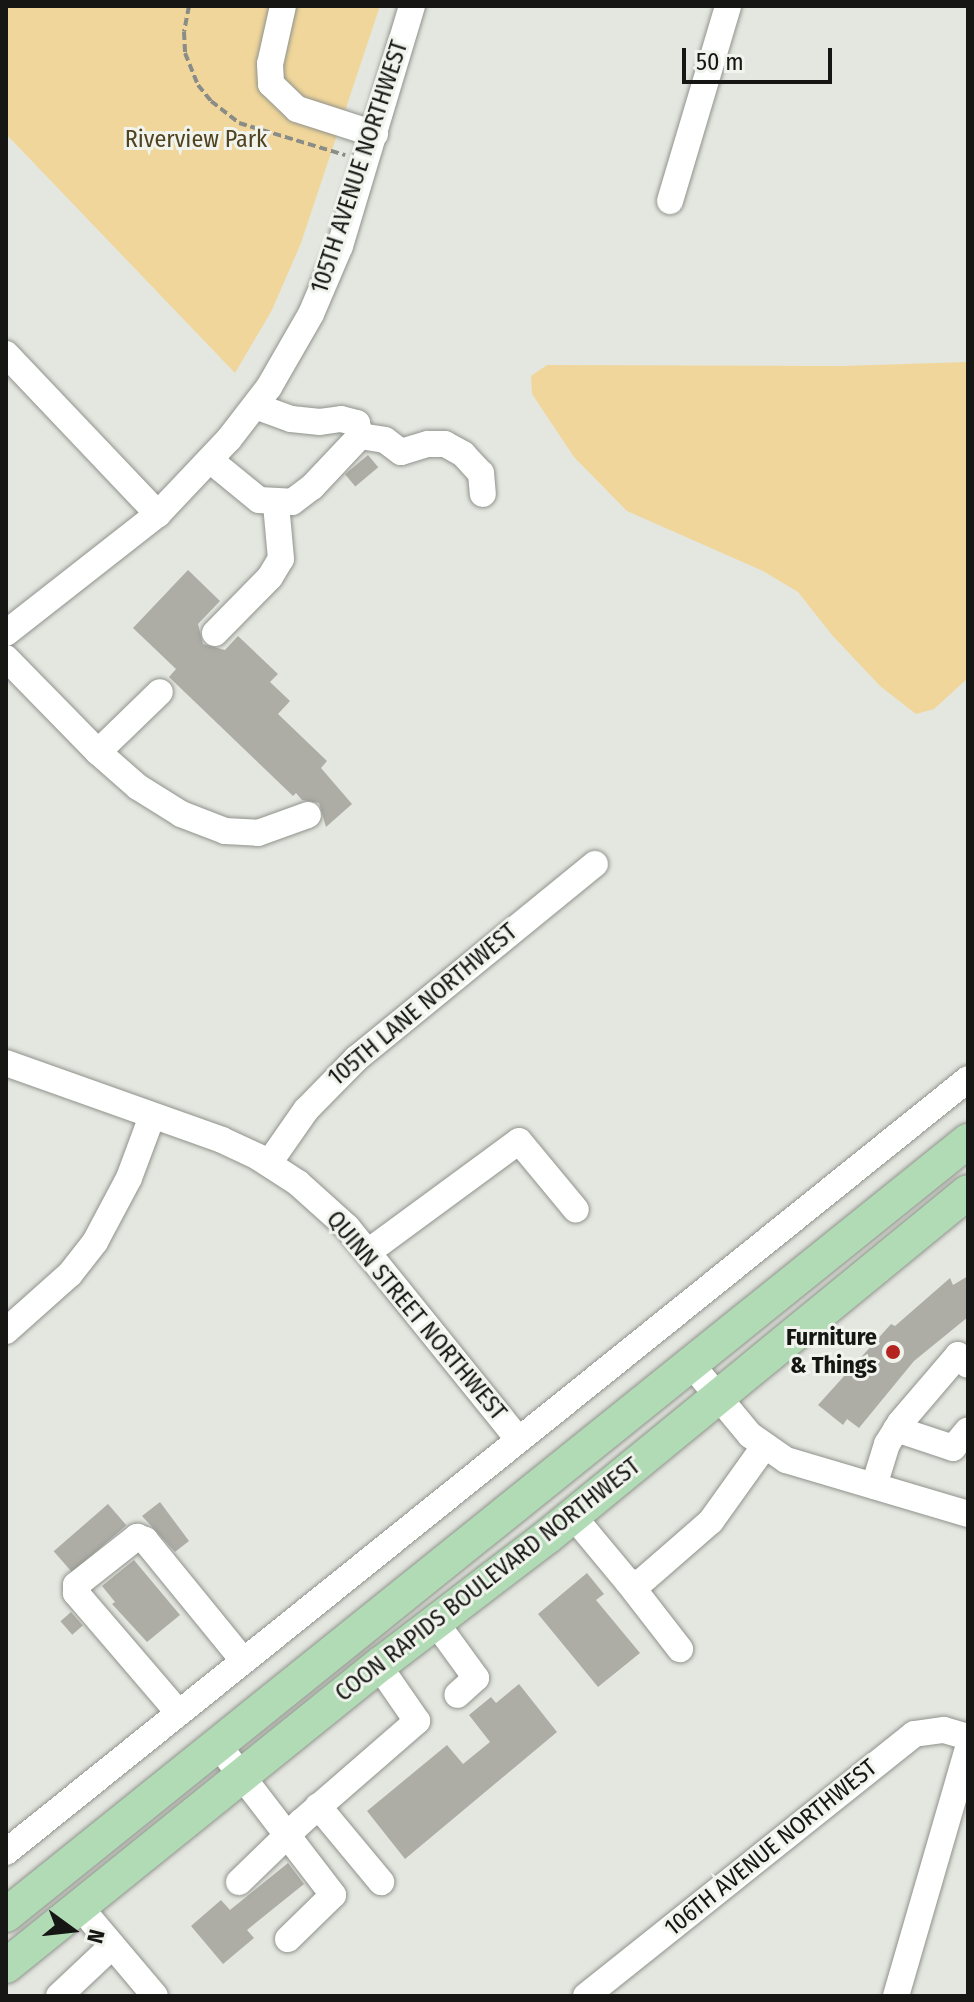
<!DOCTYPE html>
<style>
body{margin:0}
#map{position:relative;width:974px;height:2002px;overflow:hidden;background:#e4e7e0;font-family:"Fira Sans Condensed",sans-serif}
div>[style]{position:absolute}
.green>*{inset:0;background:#f0d69a}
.building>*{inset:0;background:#adada6;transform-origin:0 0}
.path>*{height:4px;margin-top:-2px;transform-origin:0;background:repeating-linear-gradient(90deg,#8a8c87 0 8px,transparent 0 12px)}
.roads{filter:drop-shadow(0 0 2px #90938c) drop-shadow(0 0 2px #90938c)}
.minor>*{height:26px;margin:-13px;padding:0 13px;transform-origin:13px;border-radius:13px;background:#fff}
.major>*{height:34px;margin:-17px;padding:0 17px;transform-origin:17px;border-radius:17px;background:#b0dbb4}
.dots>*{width:22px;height:22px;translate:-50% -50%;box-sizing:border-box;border:4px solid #f1f4ed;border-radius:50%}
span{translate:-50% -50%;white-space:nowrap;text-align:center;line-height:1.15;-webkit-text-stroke:6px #f1f4ed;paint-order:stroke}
.park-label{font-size:24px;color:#514320}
.street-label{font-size:24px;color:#161714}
.poi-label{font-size:24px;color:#161714;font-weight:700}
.right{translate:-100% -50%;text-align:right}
.frame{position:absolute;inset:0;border:8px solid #161714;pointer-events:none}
.north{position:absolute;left:32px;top:1890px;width:80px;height:80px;-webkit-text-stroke:6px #f1f4ed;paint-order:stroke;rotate:105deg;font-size:22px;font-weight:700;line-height:32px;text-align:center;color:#161714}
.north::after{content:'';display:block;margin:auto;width:28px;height:36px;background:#161714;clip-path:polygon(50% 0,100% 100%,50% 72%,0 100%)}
.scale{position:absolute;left:682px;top:48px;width:150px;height:36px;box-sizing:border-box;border:4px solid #161714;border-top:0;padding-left:10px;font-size:24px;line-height:28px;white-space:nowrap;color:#161714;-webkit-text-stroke:6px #f1f4ed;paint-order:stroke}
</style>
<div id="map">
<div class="green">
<i style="clip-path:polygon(6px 6px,380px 6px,301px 243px,272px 310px,235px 373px,6px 134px)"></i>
<i style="clip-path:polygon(968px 362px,968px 678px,934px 709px,916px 714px,880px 686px,832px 635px,798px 592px,763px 571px,627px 511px,574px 457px,532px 394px,531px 376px,547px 365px,842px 366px)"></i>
</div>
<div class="building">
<i style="left:368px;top:455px;width:16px;height:30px;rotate:50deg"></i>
<i style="clip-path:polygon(188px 570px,220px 601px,198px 624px,203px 644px,225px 650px,238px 636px,278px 674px,270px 682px,290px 701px,278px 714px,327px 761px,321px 768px,352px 804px,326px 827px,319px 803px,302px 800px,296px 793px,293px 796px,169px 677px,176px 669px,133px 628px)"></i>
<i style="clip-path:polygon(968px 1276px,968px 1317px,914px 1361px,859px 1428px,847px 1419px,843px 1425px,818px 1405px,891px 1324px,895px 1326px,950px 1278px,953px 1285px)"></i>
<i style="clip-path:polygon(160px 1502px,189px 1541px,175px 1552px,142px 1516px)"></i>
<i style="left:108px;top:1504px;width:28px;height:72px;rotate:49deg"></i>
<i style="clip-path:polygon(134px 1560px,180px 1615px,147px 1642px,112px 1604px,115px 1602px,102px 1586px)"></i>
<i style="clip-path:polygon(587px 1573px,604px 1594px,596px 1600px,640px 1653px,598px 1687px,538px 1614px)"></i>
<i style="left:71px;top:1612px;width:18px;height:14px;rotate:49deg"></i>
<i style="clip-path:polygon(519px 1684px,557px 1732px,405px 1859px,367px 1811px,447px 1745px,463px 1764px,490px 1742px,469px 1715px,491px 1697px,496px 1703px)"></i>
<i style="clip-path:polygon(288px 1863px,304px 1884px,247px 1930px,254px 1938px,223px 1964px,191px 1926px,221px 1900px,230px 1910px)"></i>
</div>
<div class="path">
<i style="left:189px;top:6px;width:26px;rotate:101deg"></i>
<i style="left:184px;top:32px;width:21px;rotate:87deg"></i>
<i style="left:185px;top:53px;width:35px;rotate:68deg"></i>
<i style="left:198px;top:85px;width:21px;rotate:51deg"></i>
<i style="left:211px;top:101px;width:36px;rotate:38deg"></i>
<i style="left:239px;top:123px;width:111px;rotate:16.8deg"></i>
</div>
<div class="roads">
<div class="minor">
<i style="left:283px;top:6px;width:59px;rotate:102.6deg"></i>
<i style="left:270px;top:64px;width:20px;rotate:87deg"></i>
<i style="left:271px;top:84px;width:36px;rotate:44deg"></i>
<i style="left:297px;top:109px;width:82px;rotate:17.8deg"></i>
<i style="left:670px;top:201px;width:203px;rotate:-73.4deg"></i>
<i style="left:6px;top:354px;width:221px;rotate:46.5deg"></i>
<i style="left:360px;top:436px;width:25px;rotate:9deg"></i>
<i style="left:385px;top:440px;width:20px;rotate:37deg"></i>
<i style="left:401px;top:452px;width:28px;rotate:-17deg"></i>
<i style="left:428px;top:444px;width:17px"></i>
<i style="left:445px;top:444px;width:21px;rotate:29deg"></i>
<i style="left:463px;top:454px;width:26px;rotate:47deg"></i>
<i style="left:481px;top:473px;width:21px;rotate:85deg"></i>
<i style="left:210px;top:460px;width:63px;rotate:39.2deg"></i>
<i style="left:259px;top:500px;width:33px;rotate:3deg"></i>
<i style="left:292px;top:502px;width:25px;rotate:-37deg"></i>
<i style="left:312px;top:487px;width:70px;rotate:-46.7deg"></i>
<i style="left:360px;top:436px;width:13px;rotate:-103deg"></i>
<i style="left:357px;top:423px;width:16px;rotate:-166deg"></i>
<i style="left:341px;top:419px;width:21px;rotate:172deg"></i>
<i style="left:320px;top:422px;width:29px;rotate:-174deg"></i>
<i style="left:291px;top:419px;width:38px;rotate:-160deg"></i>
<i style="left:6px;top:633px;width:193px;rotate:-38.1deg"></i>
<i style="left:158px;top:514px;width:103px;rotate:-46.6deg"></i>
<i style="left:229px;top:439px;width:66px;rotate:-52.4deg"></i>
<i style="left:269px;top:387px;width:84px;rotate:-60.1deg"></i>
<i style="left:311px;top:314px;width:74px;rotate:-66.9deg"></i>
<i style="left:340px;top:246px;width:251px;rotate:-73.3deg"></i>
<i style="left:215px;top:633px;width:78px;rotate:-45.5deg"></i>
<i style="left:270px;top:577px;width:21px;rotate:-59deg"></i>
<i style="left:281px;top:559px;width:55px;rotate:-95.2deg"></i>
<i style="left:6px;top:658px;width:132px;rotate:45.6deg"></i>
<i style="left:98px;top:752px;width:86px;rotate:-44.1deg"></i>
<i style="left:98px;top:752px;width:53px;rotate:41.2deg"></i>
<i style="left:138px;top:787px;width:51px;rotate:32.1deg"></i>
<i style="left:181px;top:814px;width:47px;rotate:21.1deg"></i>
<i style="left:225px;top:831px;width:33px;rotate:3deg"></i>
<i style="left:258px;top:833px;width:53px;rotate:-19.8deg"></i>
<i style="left:6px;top:1063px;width:229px;rotate:19.6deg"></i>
<i style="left:222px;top:1140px;width:40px;rotate:25deg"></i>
<i style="left:258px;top:1157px;width:48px;rotate:33deg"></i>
<i style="left:298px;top:1183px;width:66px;rotate:41.9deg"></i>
<i style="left:347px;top:1227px;width:271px;rotate:51.1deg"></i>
<i style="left:269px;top:1163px;width:65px;rotate:-55.1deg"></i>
<i style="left:306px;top:1110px;width:73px;rotate:-45.6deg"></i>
<i style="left:357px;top:1058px;width:307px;rotate:-39.2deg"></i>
<i style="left:368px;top:1252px;width:187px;rotate:-36.3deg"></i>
<i style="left:519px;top:1141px;width:89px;rotate:50.4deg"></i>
<i style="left:6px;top:1331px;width:86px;rotate:-41.7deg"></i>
<i style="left:70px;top:1274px;width:41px;rotate:-52deg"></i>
<i style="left:95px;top:1242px;width:72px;rotate:-62deg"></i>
<i style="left:129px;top:1178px;width:66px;rotate:-69.6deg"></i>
<i style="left:691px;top:1364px;width:92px;rotate:50.3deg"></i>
<i style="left:750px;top:1435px;width:44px;rotate:34.8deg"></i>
<i style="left:786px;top:1460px;width:190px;rotate:16.5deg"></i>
<i style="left:896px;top:1429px;width:60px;rotate:18.4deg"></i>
<i style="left:953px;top:1448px;width:23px;rotate:-50deg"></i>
<i style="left:874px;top:1486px;width:44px;rotate:-72.8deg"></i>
<i style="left:887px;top:1444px;width:25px;rotate:-58deg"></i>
<i style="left:900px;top:1423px;width:89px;rotate:-49.5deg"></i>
<i style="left:958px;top:1355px;width:14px;rotate:45deg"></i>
<i style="left:573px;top:1516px;width:86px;rotate:50.2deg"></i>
<i style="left:628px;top:1582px;width:12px;rotate:5deg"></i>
<i style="left:640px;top:1583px;width:94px;rotate:-41.1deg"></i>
<i style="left:711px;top:1521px;width:91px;rotate:-54.4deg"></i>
<i style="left:628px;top:1582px;width:85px;rotate:52.2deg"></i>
<i style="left:436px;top:1623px;width:68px;rotate:54deg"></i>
<i style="left:476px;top:1678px;width:25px;rotate:138deg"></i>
<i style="left:178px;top:1712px;width:157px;rotate:-130.6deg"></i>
<i style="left:76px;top:1593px;width:8px;rotate:-90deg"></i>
<i style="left:76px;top:1585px;width:78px;rotate:-38.2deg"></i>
<i style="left:137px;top:1537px;width:9px;rotate:21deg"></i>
<i style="left:145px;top:1540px;width:155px;rotate:50.8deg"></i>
<i style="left:218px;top:1745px;width:189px;rotate:52.5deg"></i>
<i style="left:333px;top:1895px;width:63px;rotate:135.6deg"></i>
<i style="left:318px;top:1806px;width:99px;rotate:50.3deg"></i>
<i style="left:6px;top:1852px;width:1234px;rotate:-38.78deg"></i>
<i style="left:239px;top:1882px;width:86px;rotate:-44.1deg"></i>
<i style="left:301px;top:1822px;width:154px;rotate:-41deg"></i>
<i style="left:417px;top:1721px;width:67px;rotate:-124.6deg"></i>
<i style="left:80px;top:1907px;width:116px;rotate:49.9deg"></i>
<i style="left:59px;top:1996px;width:73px;rotate:-43.3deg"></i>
<i style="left:586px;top:1996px;width:420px;rotate:-38.6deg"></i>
<i style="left:914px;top:1734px;width:30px;rotate:-8deg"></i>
<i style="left:944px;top:1730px;width:25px;rotate:16deg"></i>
<i style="left:896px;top:1996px;width:258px;rotate:-73.8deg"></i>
</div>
<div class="major">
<i style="left:6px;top:1915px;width:1235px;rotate:-38.82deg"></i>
<i style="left:6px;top:1966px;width:483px;rotate:-38.9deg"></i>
<i style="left:382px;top:1663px;width:208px;rotate:-37.4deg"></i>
<i style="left:547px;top:1537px;width:544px;rotate:-39.33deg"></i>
</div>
</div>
<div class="dots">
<i style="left:893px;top:1352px;background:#b4241f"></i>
</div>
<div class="park-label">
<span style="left:196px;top:140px">Riverview Park</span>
</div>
<div class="street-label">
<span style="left:360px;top:167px;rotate:-72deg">105TH AVENUE NORTHWEST</span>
<span style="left:423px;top:1005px;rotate:-40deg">105TH LANE NORTHWEST</span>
<span style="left:416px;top:1316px;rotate:50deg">QUINN STREET NORTHWEST</span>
<span style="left:488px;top:1580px;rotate:-38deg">COON RAPIDS BOULEVARD NORTHWEST</span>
<span style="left:771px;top:1848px;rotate:-39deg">106TH AVENUE NORTHWEST</span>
</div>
<div class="poi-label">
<span class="right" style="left:877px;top:1352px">Furniture<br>&amp; Things</span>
</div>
<div class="frame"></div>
<div class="north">N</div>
<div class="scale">50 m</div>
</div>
